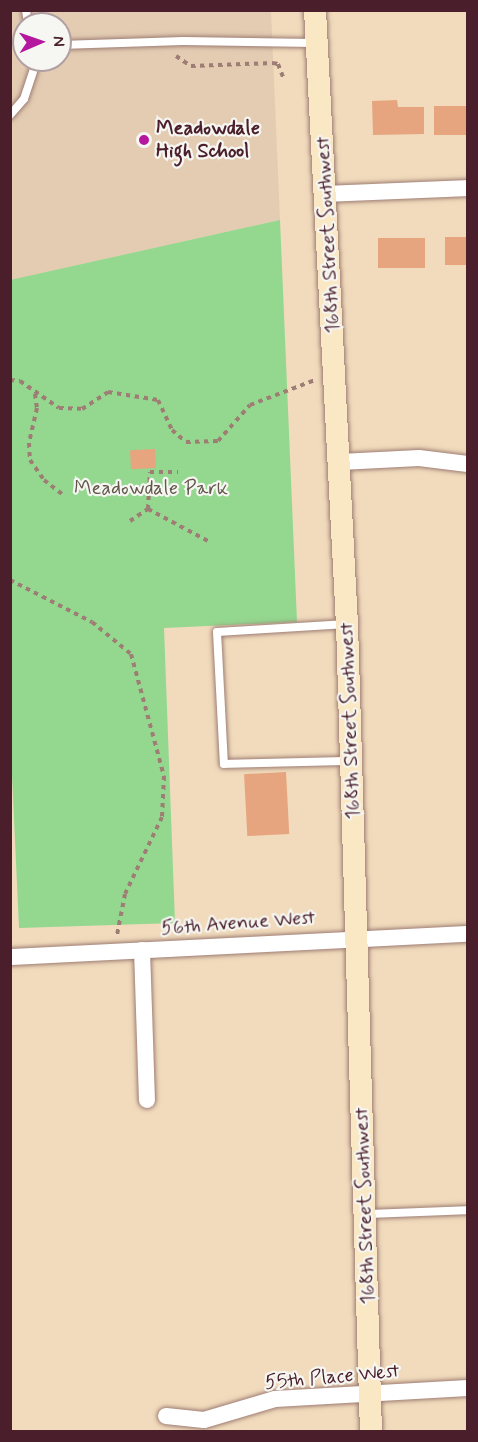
<!DOCTYPE html>
<style>
body{margin:0}
#map{position:relative;width:478px;height:1442px;overflow:hidden;background:#f1dbbc;font-family:Mynerve,sans-serif}
div>[style]{position:absolute}
.built>*{inset:0;background:#e3ccb2}
.green>*{inset:0;background:#94d78f}
.building>*{inset:0;background:#e6a57e;transform-origin:0 0}
.path>*{height:4px;margin-top:-2px;transform-origin:0;background:repeating-linear-gradient(90deg,#9e7d74 0 4.5px,transparent 0 9px)}
.roads{filter:drop-shadow(0 0 2px #9e7d74) drop-shadow(0 0 2px #9e7d74)}
.service>*{height:8px;margin:-4px;padding:0 4px;transform-origin:4px;border-radius:4px;background:#fff}
.minor>*{height:16px;margin:-8px;padding:0 8px;transform-origin:8px;border-radius:8px;background:#fff}
.secondary>*{height:22px;margin:-11px;padding:0 11px;transform-origin:11px;border-radius:11px;background:#fae7c3}
.dots>*{width:16px;height:16px;translate:-50% -50%;box-sizing:border-box;border:3px solid #f6f6f2;border-radius:50%}
span{translate:-50% -50%;white-space:nowrap;text-align:center;line-height:1.15;-webkit-text-stroke:4.5px #f6f6f2;paint-order:stroke}
.poi-label{font-size:20px;color:#4a1f2b;font-weight:700}
.left{translate:0 -50%;text-align:left}
.street-label{font-size:20px;color:#4a1f2b}
.park-label{font-size:20px;color:#605649}
.frame{position:absolute;inset:0;border:12px solid #4a1f2b;pointer-events:none}
.north{position:absolute;left:12px;top:12px;width:60px;height:60px;box-sizing:border-box;background:#f6f6f2;border:2px solid #b1a0a2;border-radius:50%;rotate:88deg;font-size:16px;font-weight:700;line-height:24px;text-align:center;color:#4a1f2b}
.north::after{content:'';display:block;margin:auto;width:21px;height:27px;background:#b5179e;clip-path:polygon(50% 0,100% 100%,50% 72%,0 100%)}
</style>
<div id="map">
<div class="built">
<i style="clip-path:polygon(evenodd,10px 11px,271px 11px,280px 220px,11px 280px,10px 11px,24px 24px,60px 24px,60px 60px,24px 60px,24px 24px)"></i>
</div>
<div class="green">
<i style="clip-path:polygon(280px 220px,297px 622px,164px 628px,175px 923px,19px 928px,10px 731px,10px 280px)"></i>
</div>
<div class="building">
<i style="clip-path:polygon(397px 100px,398px 107px,424px 107px,424px 134px,373px 135px,372px 101px)"></i>
<i style="left:434px;top:106px;width:34px;height:29px"></i>
<i style="left:468px;top:237px;width:28px;height:23px;rotate:90deg"></i>
<i style="left:425px;top:238px;width:30px;height:47px;rotate:90deg"></i>
<i style="left:155px;top:449px;width:19px;height:25px;rotate:87deg"></i>
<i style="left:286px;top:772px;width:62px;height:42px;rotate:87deg"></i>
</div>
<div class="path">
<i style="left:176px;top:56px;width:18px;rotate:34deg"></i>
<i style="left:191px;top:66px;width:82px;rotate:-2.1deg"></i>
<i style="left:273px;top:63px;width:5px;rotate:11deg"></i>
<i style="left:278px;top:64px;width:14px;rotate:69deg"></i>
<i style="left:10px;top:380px;width:10px;rotate:6deg"></i>
<i style="left:20px;top:381px;width:47px;rotate:34.7deg"></i>
<i style="left:59px;top:408px;width:23px;rotate:2deg"></i>
<i style="left:82px;top:409px;width:31px;rotate:-33deg"></i>
<i style="left:108px;top:392px;width:51px;rotate:9.1deg"></i>
<i style="left:158px;top:400px;width:33px;rotate:65deg"></i>
<i style="left:172px;top:430px;width:18px;rotate:41deg"></i>
<i style="left:186px;top:442px;width:32px;rotate:-2deg"></i>
<i style="left:218px;top:441px;width:48px;rotate:-48.4deg"></i>
<i style="left:250px;top:405px;width:70px;rotate:-21deg"></i>
<i style="left:35px;top:394px;width:14px;rotate:82deg"></i>
<i style="left:37px;top:408px;width:36px;rotate:103deg"></i>
<i style="left:29px;top:443px;width:17px;rotate:87deg"></i>
<i style="left:30px;top:460px;width:24px;rotate:55deg"></i>
<i style="left:44px;top:480px;width:23px;rotate:38deg"></i>
<i style="left:148px;top:509px;width:37px;rotate:-87deg"></i>
<i style="left:150px;top:472px;width:28px"></i>
<i style="left:130px;top:521px;width:22px;rotate:-34deg"></i>
<i style="left:148px;top:509px;width:68px;rotate:28.1deg"></i>
<i style="left:10px;top:580px;width:92px;rotate:27.1deg"></i>
<i style="left:92px;top:622px;width:50px;rotate:39.4deg"></i>
<i style="left:131px;top:654px;width:126px;rotate:74.9deg"></i>
<i style="left:164px;top:776px;width:41px;rotate:92.8deg"></i>
<i style="left:162px;top:817px;width:85px;rotate:115.7deg"></i>
<i style="left:125px;top:894px;width:42px;rotate:101deg"></i>
</div>
<div class="roads">
<div class="service">
<i style="left:26px;top:10px;width:14px;rotate:82deg"></i>
<i style="left:60px;top:45px;width:123px;rotate:-1.9deg"></i>
<i style="left:183px;top:41px;width:131px;rotate:0.9deg"></i>
<i style="left:10px;top:115px;width:21px;rotate:-49deg"></i>
<i style="left:24px;top:99px;width:41px;rotate:-71.6deg"></i>
<i style="left:347px;top:624px;width:130px;rotate:176.5deg"></i>
<i style="left:217px;top:632px;width:132px;rotate:87deg"></i>
<i style="left:224px;top:764px;width:127px;rotate:-1.4deg"></i>
<i style="left:366px;top:1214px;width:102px;rotate:-2.2deg"></i>
</div>
<div class="minor">
<i style="left:326px;top:194px;width:142px;rotate:-2.4deg"></i>
<i style="left:340px;top:462px;width:79px;rotate:-2.9deg"></i>
<i style="left:419px;top:458px;width:49px;rotate:7deg"></i>
<i style="left:142px;top:950px;width:150px;rotate:88.1deg"></i>
<i style="left:10px;top:957px;width:459px;rotate:-2.9deg"></i>
<i style="left:166px;top:1416px;width:38px;rotate:6deg"></i>
<i style="left:204px;top:1420px;width:74px;rotate:-16.5deg"></i>
<i style="left:275px;top:1399px;width:193px;rotate:-3.3deg"></i>
</div>
<div class="secondary">
<i style="left:315px;top:10px;width:615px;rotate:87.02deg"></i>
<i style="left:347px;top:624px;width:808px;rotate:88.3deg"></i>
</div>
</div>
<div class="dots">
<i style="left:144px;top:140px;background:#b5179e"></i>
</div>
<div class="poi-label">
<span class="left" style="left:156px;top:140px">Meadowdale<br>High School</span>
</div>
<div class="street-label">
<span style="left:328px;top:235px;rotate:-93deg">168th Street Southwest</span>
<span style="left:350px;top:721px;rotate:-92deg">168th Street Southwest</span>
<span style="left:238px;top:923px;rotate:-4deg">56th Avenue West</span>
<span style="left:365px;top:1206px;rotate:-92deg">168th Street Southwest</span>
<span style="left:332px;top:1377px;rotate:-5deg">55th Place West</span>
</div>
<div class="park-label">
<span style="left:151px;top:488px">Meadowdale Park</span>
</div>
<div class="frame"></div>
<div class="north">N</div>
</div>
